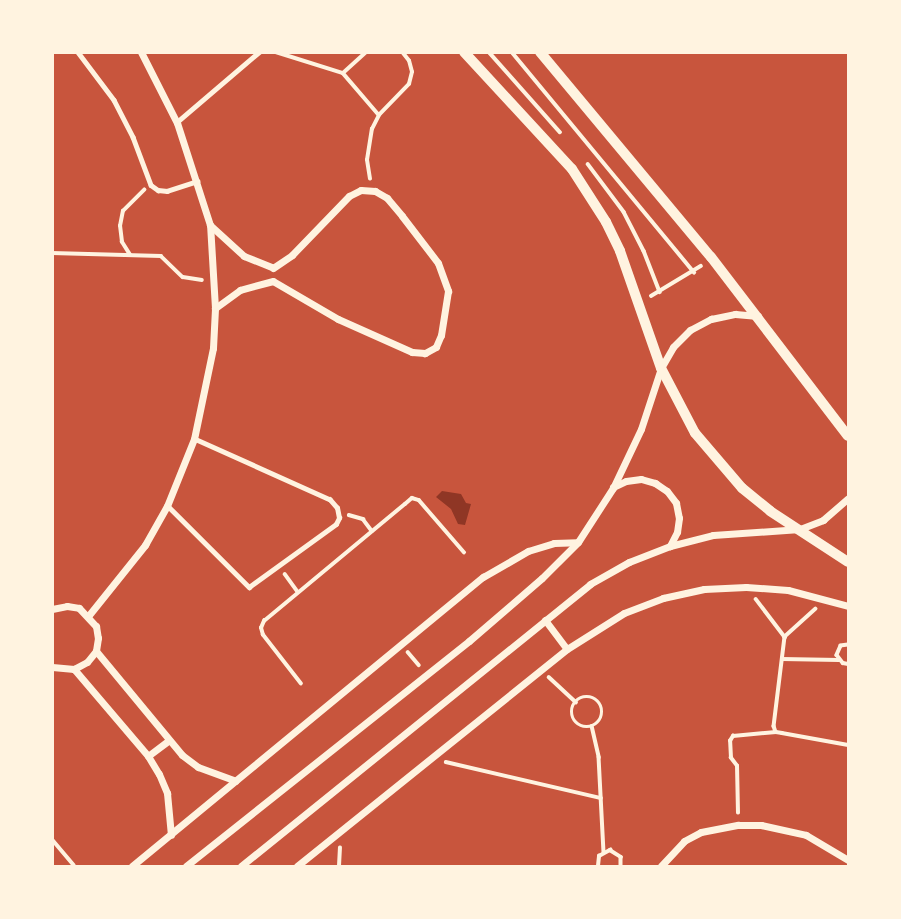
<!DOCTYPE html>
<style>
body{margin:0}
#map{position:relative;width:901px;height:919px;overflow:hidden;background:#c8553d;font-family:Figtree,sans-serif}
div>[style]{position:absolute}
.water>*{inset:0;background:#8f3625}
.path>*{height:3.5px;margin:-1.75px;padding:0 1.75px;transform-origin:1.75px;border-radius:1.75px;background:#fff3e0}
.path>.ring{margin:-1.75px;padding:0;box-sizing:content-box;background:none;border:3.5px solid #fff3e0;border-radius:50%}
.service>*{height:4.5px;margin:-2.25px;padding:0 2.25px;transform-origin:2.25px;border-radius:2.25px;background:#fff3e0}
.minor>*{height:7px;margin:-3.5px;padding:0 3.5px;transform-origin:3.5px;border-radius:3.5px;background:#fff3e0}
.tertiary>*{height:10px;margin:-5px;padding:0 5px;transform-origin:5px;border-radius:5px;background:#fff3e0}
span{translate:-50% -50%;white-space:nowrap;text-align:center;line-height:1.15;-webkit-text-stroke:7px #fff3e0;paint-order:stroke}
.frame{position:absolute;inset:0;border:54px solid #fff3e0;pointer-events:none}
</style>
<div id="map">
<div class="water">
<i style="clip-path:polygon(442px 491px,461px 494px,466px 503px,471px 504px,465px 525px,458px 524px,451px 509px,436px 497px)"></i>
</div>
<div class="path">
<i style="left:276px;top:52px;width:70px;rotate:17.4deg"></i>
<i style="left:343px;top:73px;width:31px;rotate:-42deg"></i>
<i style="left:489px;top:52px;width:107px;rotate:48.4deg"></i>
<i style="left:512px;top:52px;width:286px;rotate:50.4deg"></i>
<i style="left:343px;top:73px;width:55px;rotate:49.4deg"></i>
<i style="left:588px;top:164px;width:60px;rotate:53.1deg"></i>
<i style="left:624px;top:212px;width:44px;rotate:62.9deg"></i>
<i style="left:644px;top:251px;width:44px;rotate:68.7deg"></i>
<i style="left:370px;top:179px;width:19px;rotate:-99deg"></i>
<i style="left:367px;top:160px;width:31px;rotate:-81deg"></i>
<i style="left:372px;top:129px;width:16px;rotate:-63deg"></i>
<i style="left:379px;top:115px;width:43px;rotate:-45.9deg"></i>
<i style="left:409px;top:84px;width:12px;rotate:-76deg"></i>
<i style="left:412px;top:72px;width:11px;rotate:-105deg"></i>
<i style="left:409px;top:61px;width:11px;rotate:-128deg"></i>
<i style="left:52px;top:253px;width:109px;rotate:1.6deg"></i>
<i style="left:161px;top:256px;width:30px;rotate:44deg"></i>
<i style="left:183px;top:277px;width:19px;rotate:9deg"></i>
<i style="left:130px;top:255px;width:15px;rotate:-122deg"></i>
<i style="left:122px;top:242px;width:16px;rotate:-97deg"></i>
<i style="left:120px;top:226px;width:15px;rotate:-79deg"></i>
<i style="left:123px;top:211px;width:30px;rotate:-45deg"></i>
<i style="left:651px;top:296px;width:58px;rotate:-31deg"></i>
<i style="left:349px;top:515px;width:15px;rotate:16deg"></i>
<i style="left:363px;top:519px;width:15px;rotate:53deg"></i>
<i style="left:285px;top:574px;width:22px;rotate:54deg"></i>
<i style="left:756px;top:599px;width:48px;rotate:52.7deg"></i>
<i style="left:816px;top:609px;width:42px;rotate:137.9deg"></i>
<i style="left:785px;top:637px;width:90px;rotate:97deg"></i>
<i style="left:774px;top:726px;width:6px;rotate:72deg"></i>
<i style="left:776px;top:732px;width:6px;rotate:9deg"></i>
<i style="left:782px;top:733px;width:67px;rotate:10.3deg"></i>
<i style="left:848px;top:645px;width:7px;rotate:172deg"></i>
<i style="left:841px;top:646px;width:10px;rotate:114deg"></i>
<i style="left:837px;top:655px;width:10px;rotate:53deg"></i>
<i style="left:843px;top:663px;width:5px;rotate:11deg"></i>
<i style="left:408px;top:652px;width:17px;rotate:50deg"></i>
<i style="left:782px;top:659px;width:57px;rotate:1deg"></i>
<i style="left:549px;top:677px;width:37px;rotate:43deg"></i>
<i style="left:301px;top:684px;width:62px;rotate:-127.8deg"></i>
<i style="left:263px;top:635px;width:7px;rotate:-106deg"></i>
<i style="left:261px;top:628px;width:8px;rotate:-67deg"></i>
<i style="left:264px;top:621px;width:183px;rotate:-39.7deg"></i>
<i style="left:405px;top:504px;width:9px;rotate:-41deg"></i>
<i style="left:412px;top:498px;width:7px;rotate:16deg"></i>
<i style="left:419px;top:500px;width:69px;rotate:49.1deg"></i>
<i class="ring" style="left:572px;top:697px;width:26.5px;height:26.5px"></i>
<i style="left:592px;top:726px;width:32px;rotate:77deg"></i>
<i style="left:599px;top:757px;width:95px;rotate:87deg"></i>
<i style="left:446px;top:762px;width:159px;rotate:13.1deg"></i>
<i style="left:738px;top:813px;width:47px;rotate:-91.2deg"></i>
<i style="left:737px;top:766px;width:10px;rotate:-127deg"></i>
<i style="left:731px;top:758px;width:17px;rotate:-93deg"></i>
<i style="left:730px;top:741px;width:6px;rotate:-59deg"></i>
<i style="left:733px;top:736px;width:43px;rotate:-5.3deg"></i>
<i style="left:52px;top:839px;width:34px;rotate:50deg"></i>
<i style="left:339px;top:866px;width:18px;rotate:-87deg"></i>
<i style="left:598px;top:866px;width:10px;rotate:-84deg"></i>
<i style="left:599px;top:856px;width:13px;rotate:-29deg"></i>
<i style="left:610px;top:850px;width:13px;rotate:32deg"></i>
<i style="left:621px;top:857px;width:9px;rotate:90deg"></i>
</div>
<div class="service">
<i style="left:78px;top:52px;width:60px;rotate:53.1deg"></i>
<i style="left:114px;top:100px;width:42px;rotate:62.8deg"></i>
<i style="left:133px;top:137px;width:51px;rotate:69.4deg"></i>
<i style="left:151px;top:185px;width:9px;rotate:36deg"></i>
<i style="left:158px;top:190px;width:9px;rotate:6deg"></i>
<i style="left:167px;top:191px;width:32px;rotate:-18deg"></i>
<i style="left:177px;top:122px;width:108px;rotate:-40.5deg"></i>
<i style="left:168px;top:506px;width:115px;rotate:45deg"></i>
<i style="left:249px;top:587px;width:107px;rotate:-35.9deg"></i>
<i style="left:336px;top:524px;width:7px;rotate:-63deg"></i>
<i style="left:339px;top:518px;width:10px;rotate:-101deg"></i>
<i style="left:337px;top:508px;width:11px;rotate:-131deg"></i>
<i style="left:330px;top:500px;width:149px;rotate:-155.8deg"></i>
</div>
<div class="minor">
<i style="left:210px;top:225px;width:46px;rotate:42.4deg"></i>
<i style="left:244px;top:256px;width:31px;rotate:22deg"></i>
<i style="left:273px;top:268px;width:23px;rotate:-34deg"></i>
<i style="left:292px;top:255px;width:82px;rotate:-46deg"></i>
<i style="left:349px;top:196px;width:13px;rotate:-27deg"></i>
<i style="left:361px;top:190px;width:14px;rotate:4deg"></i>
<i style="left:375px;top:191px;width:14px;rotate:30deg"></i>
<i style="left:387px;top:198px;width:23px;rotate:50deg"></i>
<i style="left:402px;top:216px;width:59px;rotate:52.5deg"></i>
<i style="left:438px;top:263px;width:30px;rotate:70deg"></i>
<i style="left:448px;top:291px;width:45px;rotate:99deg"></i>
<i style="left:441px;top:335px;width:13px;rotate:113deg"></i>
<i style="left:436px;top:347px;width:13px;rotate:151deg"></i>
<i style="left:425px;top:353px;width:13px;rotate:-176deg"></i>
<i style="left:412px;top:352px;width:81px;rotate:-156deg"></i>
<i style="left:338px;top:319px;width:75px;rotate:-149.7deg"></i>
<i style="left:273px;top:281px;width:34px;rotate:165deg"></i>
<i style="left:240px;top:290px;width:31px;rotate:144deg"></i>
<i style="left:613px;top:487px;width:14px;rotate:-25deg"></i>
<i style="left:626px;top:481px;width:15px;rotate:-8deg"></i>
<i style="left:641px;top:479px;width:15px;rotate:16deg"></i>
<i style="left:655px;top:483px;width:14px;rotate:34deg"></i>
<i style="left:667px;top:491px;width:15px;rotate:53deg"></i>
<i style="left:676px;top:503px;width:15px;rotate:79deg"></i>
<i style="left:679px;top:518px;width:14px;rotate:98deg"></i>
<i style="left:677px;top:532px;width:16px;rotate:117deg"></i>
<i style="left:52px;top:609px;width:15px;rotate:-11deg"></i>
<i style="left:67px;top:606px;width:12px;rotate:9deg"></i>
<i style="left:79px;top:608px;width:25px;rotate:47deg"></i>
<i style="left:96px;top:626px;width:12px;rotate:81deg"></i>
<i style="left:98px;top:638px;width:13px;rotate:99deg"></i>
<i style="left:96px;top:651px;width:14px;rotate:129deg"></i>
<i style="left:87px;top:662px;width:15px;rotate:152deg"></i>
<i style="left:74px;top:669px;width:22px;rotate:-175deg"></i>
<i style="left:89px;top:615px;width:90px;rotate:-51.3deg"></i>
<i style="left:145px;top:545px;width:45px;rotate:-60.6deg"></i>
<i style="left:167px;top:506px;width:72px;rotate:-68.1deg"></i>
<i style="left:194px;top:439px;width:93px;rotate:-78.2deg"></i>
<i style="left:213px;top:348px;width:40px;rotate:-87.1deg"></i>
<i style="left:215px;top:308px;width:83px;rotate:-93.4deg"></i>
<i style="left:210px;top:225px;width:107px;rotate:-107.9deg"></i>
<i style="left:177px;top:123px;width:80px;rotate:-116.9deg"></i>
<i style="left:545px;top:620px;width:36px;rotate:53deg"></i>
<i style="left:96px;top:651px;width:135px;rotate:50.4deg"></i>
<i style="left:182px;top:755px;width:20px;rotate:37deg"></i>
<i style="left:198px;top:767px;width:40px;rotate:20.2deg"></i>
<i style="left:74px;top:669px;width:114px;rotate:49.6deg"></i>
<i style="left:148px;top:756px;width:21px;rotate:59deg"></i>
<i style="left:159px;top:774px;width:21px;rotate:67deg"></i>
<i style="left:167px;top:793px;width:42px;rotate:84.6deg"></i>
<i style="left:148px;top:756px;width:26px;rotate:-37deg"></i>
<i style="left:132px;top:866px;width:455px;rotate:-39.5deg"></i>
<i style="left:483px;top:577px;width:52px;rotate:-30deg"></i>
<i style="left:528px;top:551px;width:27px;rotate:-17deg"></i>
<i style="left:554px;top:543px;width:23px;rotate:-2deg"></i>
<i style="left:186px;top:866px;width:362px;rotate:-38.5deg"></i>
<i style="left:469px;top:641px;width:96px;rotate:-40.8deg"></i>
<i style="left:542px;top:578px;width:51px;rotate:-45deg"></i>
<i style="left:578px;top:542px;width:64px;rotate:-57.1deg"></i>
<i style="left:613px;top:488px;width:65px;rotate:-64.6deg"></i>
<i style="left:641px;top:429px;width:64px;rotate:-71.8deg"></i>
<i style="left:661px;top:368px;width:24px;rotate:-60deg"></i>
<i style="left:673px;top:347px;width:24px;rotate:-45deg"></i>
<i style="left:690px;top:330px;width:24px;rotate:-28deg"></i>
<i style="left:711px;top:319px;width:25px;rotate:-12deg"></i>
<i style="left:735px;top:314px;width:23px;rotate:5deg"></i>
<i style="left:241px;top:866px;width:449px;rotate:-38.9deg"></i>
<i style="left:590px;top:584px;width:45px;rotate:-29.4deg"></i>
<i style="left:629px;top:562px;width:44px;rotate:-21.3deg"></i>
<i style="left:670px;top:546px;width:44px;rotate:-14.3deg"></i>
<i style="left:713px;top:535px;width:87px;rotate:-3.9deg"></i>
<i style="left:800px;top:529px;width:25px;rotate:-21deg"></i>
<i style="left:823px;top:520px;width:33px;rotate:-41deg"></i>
<i style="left:297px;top:866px;width:346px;rotate:-38.8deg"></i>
<i style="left:567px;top:649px;width:67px;rotate:-32.3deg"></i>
<i style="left:624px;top:613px;width:42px;rotate:-21deg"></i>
<i style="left:663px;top:598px;width:42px;rotate:-12.4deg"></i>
<i style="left:704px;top:589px;width:42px;rotate:-2.7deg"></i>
<i style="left:746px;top:587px;width:42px;rotate:4.1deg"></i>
<i style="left:788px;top:590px;width:62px;rotate:14.9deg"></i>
<i style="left:661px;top:866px;width:34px;rotate:-47deg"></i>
<i style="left:684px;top:841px;width:19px;rotate:-28deg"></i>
<i style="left:701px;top:832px;width:38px;rotate:-11deg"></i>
<i style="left:738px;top:825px;width:23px"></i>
<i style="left:761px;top:825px;width:46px;rotate:12.5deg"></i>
<i style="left:806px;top:835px;width:49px;rotate:30.8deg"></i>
</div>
<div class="tertiary">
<i style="left:464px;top:52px;width:159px;rotate:47.3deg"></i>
<i style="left:572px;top:169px;width:63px;rotate:57.3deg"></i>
<i style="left:606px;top:222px;width:32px;rotate:64deg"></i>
<i style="left:620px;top:251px;width:124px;rotate:70.7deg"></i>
<i style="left:661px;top:368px;width:73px;rotate:62.4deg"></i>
<i style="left:695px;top:433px;width:72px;rotate:49.5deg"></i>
<i style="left:742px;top:488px;width:36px;rotate:39deg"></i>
<i style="left:770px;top:511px;width:93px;rotate:33.2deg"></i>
<i style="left:540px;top:52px;width:267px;rotate:50.2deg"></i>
<i style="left:711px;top:257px;width:225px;rotate:52.6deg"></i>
</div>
<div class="frame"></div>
</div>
